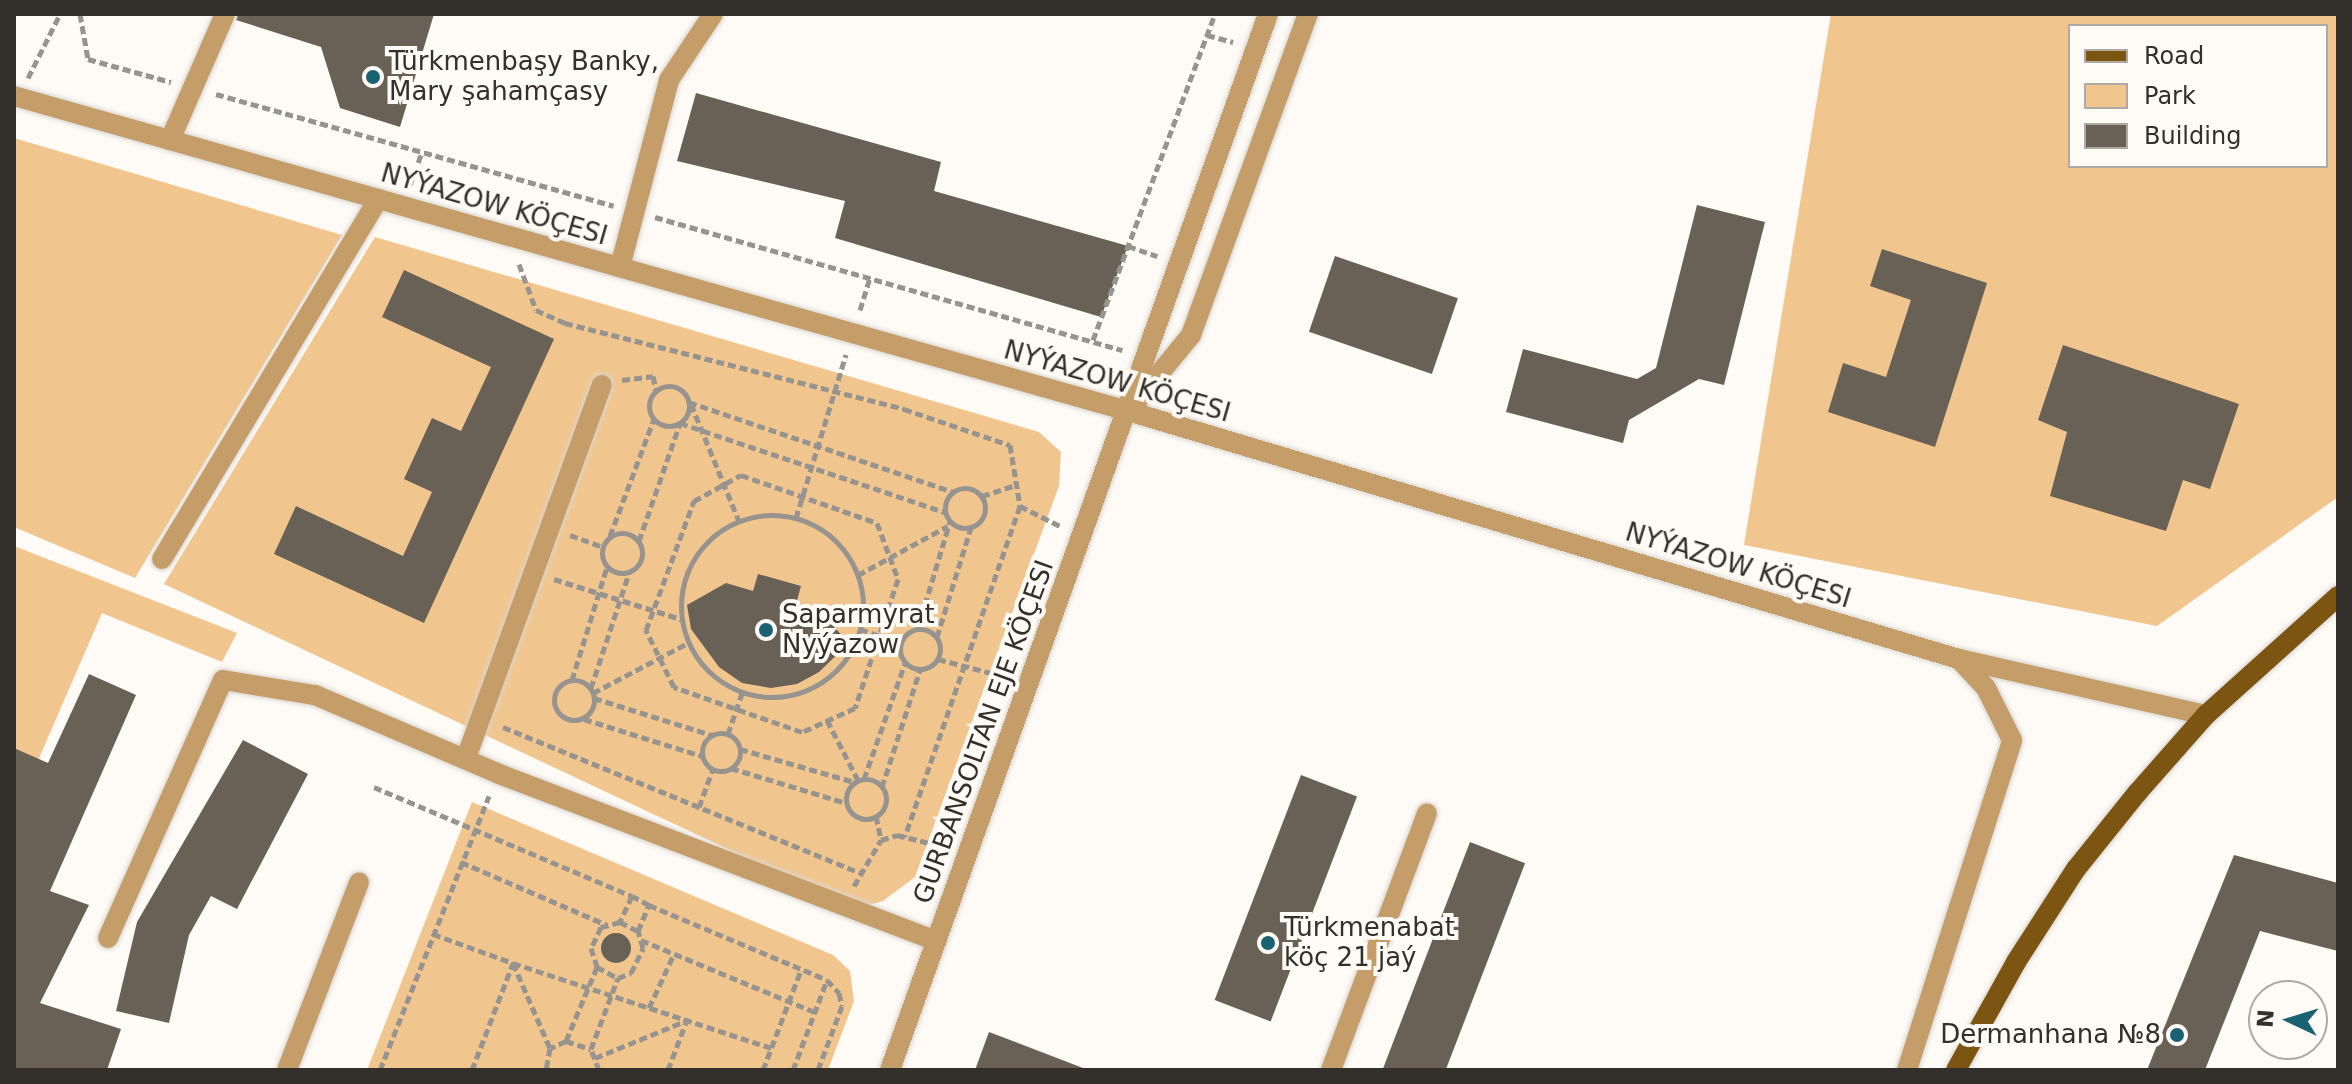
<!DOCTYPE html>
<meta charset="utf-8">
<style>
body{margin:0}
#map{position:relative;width:2352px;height:1084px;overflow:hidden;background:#fefaf5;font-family:"DejaVu Sans",sans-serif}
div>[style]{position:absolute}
.green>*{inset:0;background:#f0c68e}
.building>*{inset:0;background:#696156;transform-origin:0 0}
.round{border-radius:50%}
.path>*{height:5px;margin-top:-2.5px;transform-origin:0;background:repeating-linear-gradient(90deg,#97938e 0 8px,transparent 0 12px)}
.path>.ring{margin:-2.5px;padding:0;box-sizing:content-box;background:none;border:5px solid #97938e;border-radius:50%}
.roads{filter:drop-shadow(0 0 2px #d9d6d1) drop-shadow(0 0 2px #d9d6d1)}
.minor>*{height:20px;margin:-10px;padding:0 10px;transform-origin:10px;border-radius:10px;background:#c49d69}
.major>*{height:20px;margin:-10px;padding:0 10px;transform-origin:10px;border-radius:10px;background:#7d5513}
.dots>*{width:22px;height:22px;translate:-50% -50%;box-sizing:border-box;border:4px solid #fefaf5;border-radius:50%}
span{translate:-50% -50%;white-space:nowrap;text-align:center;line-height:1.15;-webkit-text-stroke:8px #fefaf5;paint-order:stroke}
.poi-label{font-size:26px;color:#33302b}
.left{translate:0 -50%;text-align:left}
.right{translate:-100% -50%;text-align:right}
.street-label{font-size:26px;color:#33302b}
.frame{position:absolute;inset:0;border:16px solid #33302b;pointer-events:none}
.legend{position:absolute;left:2068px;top:24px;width:260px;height:144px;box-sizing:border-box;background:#fefaf5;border:2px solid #ada9a4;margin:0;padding:10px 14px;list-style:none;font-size:24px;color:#33302b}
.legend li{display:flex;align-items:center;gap:16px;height:40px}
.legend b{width:40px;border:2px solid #ada9a4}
.north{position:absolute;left:2248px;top:980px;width:80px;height:80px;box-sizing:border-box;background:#fefaf5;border:2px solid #ada9a4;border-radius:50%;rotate:274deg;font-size:22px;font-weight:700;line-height:32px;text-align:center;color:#33302b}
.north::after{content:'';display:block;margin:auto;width:28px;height:36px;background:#1a6171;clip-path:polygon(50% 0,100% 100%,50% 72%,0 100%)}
</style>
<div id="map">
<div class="green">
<i style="clip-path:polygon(evenodd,1831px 14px,2338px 14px,2338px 497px,2157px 626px,1744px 545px,1831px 14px,2070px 26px,2326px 26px,2326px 166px,2070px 166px,2070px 26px)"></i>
<i style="clip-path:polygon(14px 138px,342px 235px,135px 578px,14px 527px)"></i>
<i style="clip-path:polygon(375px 237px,1039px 432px,1061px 452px,1059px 486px,915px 877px,883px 901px,855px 909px,164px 584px)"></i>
<i style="clip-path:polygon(14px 546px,237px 633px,222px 662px,102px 613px,14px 816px)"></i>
<i style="clip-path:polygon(472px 802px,833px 955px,850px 971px,854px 1001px,828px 1070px,367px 1070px)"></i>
</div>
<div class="building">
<i style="clip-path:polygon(238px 14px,434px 14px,400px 127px,340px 108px,321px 47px,236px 20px)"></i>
<i style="clip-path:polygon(696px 93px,941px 162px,934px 191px,1128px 246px,1101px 317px,835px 238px,845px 201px,677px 161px)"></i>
<i style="clip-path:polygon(1697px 205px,1765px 222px,1724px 385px,1699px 379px,1629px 420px,1623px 443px,1506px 412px,1523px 349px,1637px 379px,1656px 368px)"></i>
<i style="clip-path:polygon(1882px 249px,1987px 283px,1935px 447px,1828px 412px,1843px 363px,1886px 377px,1911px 300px,1870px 286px)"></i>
<i style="left:1335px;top:256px;width:130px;height:80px;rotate:19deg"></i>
<i style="clip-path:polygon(404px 270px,554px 339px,424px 623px,274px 554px,296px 506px,403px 556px,432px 492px,404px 479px,432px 418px,461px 431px,491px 367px,382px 317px)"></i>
<i style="clip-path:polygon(2063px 345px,2239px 404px,2210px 489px,2183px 480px,2166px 531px,2050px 496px,2067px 432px,2038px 420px)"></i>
<i style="clip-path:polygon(758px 574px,801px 586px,795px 608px,824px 616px,849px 643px,819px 672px,797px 684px,771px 688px,742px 683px,719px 667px,691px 629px,687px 605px,726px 583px,753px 591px)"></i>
<i style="clip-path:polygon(89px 674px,136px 695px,50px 891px,89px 905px,40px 1003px,121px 1029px,107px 1070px,14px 1070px,14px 748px,48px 763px)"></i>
<i style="clip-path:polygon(243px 740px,308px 774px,237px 909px,211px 896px,189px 935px,169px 1023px,116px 1011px,137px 922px)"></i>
<i style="left:1301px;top:775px;width:60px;height:241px;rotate:21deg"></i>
<i style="left:1470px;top:842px;width:59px;height:244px;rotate:21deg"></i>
<i style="clip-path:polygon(2234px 855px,2338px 883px,2338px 951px,2260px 931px,2205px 1070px,2147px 1070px)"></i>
<i class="round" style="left:601px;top:933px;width:30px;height:30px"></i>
<i style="clip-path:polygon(989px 1032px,1083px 1068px,1083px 1070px,975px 1070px)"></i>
</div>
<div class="path">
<i style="left:80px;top:14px;width:46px;rotate:79.9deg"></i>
<i style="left:88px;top:59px;width:86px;rotate:15.5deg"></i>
<i style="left:1207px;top:35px;width:27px;rotate:15deg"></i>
<i style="left:28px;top:78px;width:72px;rotate:-63.4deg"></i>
<i style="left:216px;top:94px;width:413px;rotate:15.7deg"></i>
<i style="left:410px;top:185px;width:35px;rotate:-70deg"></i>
<i style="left:655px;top:217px;width:486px;rotate:15.9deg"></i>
<i style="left:1128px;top:246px;width:31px;rotate:19deg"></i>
<i style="left:519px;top:264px;width:49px;rotate:69.7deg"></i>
<i style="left:536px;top:310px;width:32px;rotate:24deg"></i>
<i style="left:565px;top:323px;width:350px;rotate:14.2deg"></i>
<i style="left:904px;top:409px;width:112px;rotate:18.8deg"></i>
<i style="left:1010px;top:445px;width:62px;rotate:80.7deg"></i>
<i style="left:1020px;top:506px;width:350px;rotate:109.2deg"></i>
<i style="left:860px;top:310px;width:34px;rotate:-73deg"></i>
<i style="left:1093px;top:340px;width:348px;rotate:-69.5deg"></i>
<i style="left:622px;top:380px;width:31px;rotate:-7deg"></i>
<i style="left:653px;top:376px;width:14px;rotate:78deg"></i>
<i class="ring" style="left:649px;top:386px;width:35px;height:35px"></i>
<i style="left:689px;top:402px;width:279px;rotate:18.8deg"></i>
<i style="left:691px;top:404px;width:126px;rotate:67.7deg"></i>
<i style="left:741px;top:475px;width:144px;rotate:19.4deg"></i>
<i style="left:877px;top:523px;width:60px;rotate:69.4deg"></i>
<i style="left:898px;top:579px;width:136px;rotate:108.4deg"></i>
<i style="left:855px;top:708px;width:58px;rotate:155.6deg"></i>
<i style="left:802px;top:732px;width:136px;rotate:-160.6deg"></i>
<i style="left:674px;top:687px;width:64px;rotate:-116.2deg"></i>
<i style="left:646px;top:630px;width:138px;rotate:-69.6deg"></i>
<i style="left:694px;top:501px;width:54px;rotate:-29deg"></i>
<i class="ring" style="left:945px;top:488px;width:35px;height:35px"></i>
<i style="left:982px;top:496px;width:36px;rotate:-18deg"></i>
<i style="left:1020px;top:506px;width:47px;rotate:26.6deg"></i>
<i class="ring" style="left:681px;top:515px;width:177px;height:177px"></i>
<i style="left:796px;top:518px;width:171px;rotate:-73deg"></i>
<i class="ring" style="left:602px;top:533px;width:35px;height:35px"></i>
<i style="left:570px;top:535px;width:35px;rotate:20deg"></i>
<i style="left:610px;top:536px;width:125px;rotate:-69.4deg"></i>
<i style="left:639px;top:541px;width:125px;rotate:-70.8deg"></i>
<i style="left:680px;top:423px;width:280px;rotate:18.6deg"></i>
<i style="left:858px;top:575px;width:102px;rotate:-28.6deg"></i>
<i style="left:554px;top:579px;width:133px;rotate:17.5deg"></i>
<i style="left:918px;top:628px;width:112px;rotate:-73.3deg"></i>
<i class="ring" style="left:900px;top:629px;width:35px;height:35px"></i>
<i style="left:860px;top:629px;width:43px;rotate:18.9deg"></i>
<i style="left:937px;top:637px;width:115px;rotate:-72.8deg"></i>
<i style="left:938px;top:659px;width:70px;rotate:14.8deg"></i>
<i class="ring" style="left:554px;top:680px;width:35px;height:35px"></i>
<i style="left:572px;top:680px;width:118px;rotate:-72.8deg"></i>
<i style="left:591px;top:688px;width:121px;rotate:-71.7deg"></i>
<i style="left:593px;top:693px;width:107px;rotate:-27.8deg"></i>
<i style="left:594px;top:698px;width:123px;rotate:17.5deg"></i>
<i style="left:584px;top:719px;width:124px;rotate:17.4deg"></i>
<i style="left:827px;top:720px;width:68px;rotate:62.7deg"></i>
<i style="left:503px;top:727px;width:387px;rotate:22.2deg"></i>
<i class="ring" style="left:702px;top:733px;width:33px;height:33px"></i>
<i style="left:728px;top:734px;width:43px;rotate:-71.1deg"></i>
<i style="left:740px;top:749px;width:119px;rotate:16.1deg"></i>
<i style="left:731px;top:768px;width:120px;rotate:16.9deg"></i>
<i style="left:864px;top:779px;width:123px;rotate:-70.5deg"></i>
<i class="ring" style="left:846px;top:779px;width:35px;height:35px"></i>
<i style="left:374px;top:787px;width:280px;rotate:22.9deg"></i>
<i style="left:632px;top:896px;width:29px;rotate:115deg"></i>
<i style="left:620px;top:922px;width:20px;rotate:165deg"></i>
<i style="left:601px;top:927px;width:23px;rotate:115deg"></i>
<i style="left:591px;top:948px;width:20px;rotate:72deg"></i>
<i style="left:597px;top:967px;width:80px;rotate:112.7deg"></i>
<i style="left:566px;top:1041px;width:17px;rotate:156deg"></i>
<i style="left:550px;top:1048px;width:22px;rotate:100deg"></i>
<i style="left:882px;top:787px;width:123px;rotate:-72deg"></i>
<i style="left:699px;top:807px;width:40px;rotate:-69.8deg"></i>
<i style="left:876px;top:816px;width:25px;rotate:78deg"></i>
<i style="left:881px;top:840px;width:17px;rotate:-17deg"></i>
<i style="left:897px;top:835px;width:50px;rotate:13.8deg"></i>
<i style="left:461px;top:862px;width:159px;rotate:23.3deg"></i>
<i style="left:854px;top:886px;width:53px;rotate:-59.6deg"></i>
<i style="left:649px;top:905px;width:193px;rotate:22.8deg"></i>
<i style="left:827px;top:980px;width:18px;rotate:47deg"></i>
<i style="left:839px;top:993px;width:13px;rotate:77deg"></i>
<i style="left:842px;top:1006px;width:68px;rotate:110.6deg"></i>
<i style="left:620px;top:922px;width:20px;rotate:27deg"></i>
<i style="left:433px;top:934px;width:85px;rotate:19.9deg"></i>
<i style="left:513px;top:963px;width:93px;rotate:66.5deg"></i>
<i style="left:641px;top:940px;width:188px;rotate:22.5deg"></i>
<i style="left:597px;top:967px;width:24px;rotate:28deg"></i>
<i style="left:649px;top:1008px;width:60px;rotate:-65.2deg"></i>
<i style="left:566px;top:1041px;width:26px;rotate:18deg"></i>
<i style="left:595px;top:1058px;width:97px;rotate:-22.3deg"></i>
<i style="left:380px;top:1070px;width:295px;rotate:-68.3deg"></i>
<i style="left:472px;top:1070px;width:115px;rotate:-69deg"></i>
<i style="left:513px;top:963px;width:272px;rotate:18.2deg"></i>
<i style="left:599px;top:1070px;width:22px;rotate:-111deg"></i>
<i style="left:591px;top:1049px;width:76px;rotate:-69.2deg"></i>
<i style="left:618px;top:978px;width:14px;rotate:-21deg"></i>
<i style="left:631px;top:973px;width:28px;rotate:-64deg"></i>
<i style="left:643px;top:948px;width:18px;rotate:-106deg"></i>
<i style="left:638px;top:931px;width:28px;rotate:-67deg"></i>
<i style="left:649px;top:905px;width:19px;rotate:-152deg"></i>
<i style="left:668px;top:1070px;width:51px;rotate:-69.4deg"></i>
<i style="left:763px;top:1070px;width:107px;rotate:-69.2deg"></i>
<i style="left:793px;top:1070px;width:96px;rotate:-69.3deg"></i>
</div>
<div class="roads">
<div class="minor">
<i style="left:14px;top:96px;width:1158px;rotate:15.79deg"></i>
<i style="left:1128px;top:411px;width:867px;rotate:16.62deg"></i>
<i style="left:1959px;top:659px;width:253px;rotate:12.8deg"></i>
<i style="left:170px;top:140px;width:137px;rotate:-66.4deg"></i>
<i style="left:620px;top:267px;width:193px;rotate:-75.3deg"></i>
<i style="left:669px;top:80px;width:79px;rotate:-56.3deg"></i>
<i style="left:1136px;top:402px;width:87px;rotate:-50.6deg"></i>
<i style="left:1191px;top:335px;width:342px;rotate:-70deg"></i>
<i style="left:162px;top:559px;width:420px;rotate:-59deg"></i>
<i style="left:466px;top:758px;width:397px;rotate:-70deg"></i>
<i style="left:108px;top:938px;width:282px;rotate:-66deg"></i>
<i style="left:223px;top:680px;width:93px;rotate:9.3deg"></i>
<i style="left:315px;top:695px;width:200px;rotate:23.2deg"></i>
<i style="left:499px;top:774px;width:468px;rotate:20.9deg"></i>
<i style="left:287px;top:1070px;width:201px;rotate:-69deg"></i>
<i style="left:890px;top:1070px;width:1122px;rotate:-70.3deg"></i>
<i style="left:1331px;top:1070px;width:274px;rotate:-69.5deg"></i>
<i style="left:1907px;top:1070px;width:346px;rotate:-72.3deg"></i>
<i style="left:2012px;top:740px;width:58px;rotate:-116.6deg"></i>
<i style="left:1986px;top:688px;width:40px;rotate:-133deg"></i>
</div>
<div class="major">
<i style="left:1956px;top:1070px;width:124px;rotate:-60.9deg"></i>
<i style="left:2016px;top:962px;width:111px;rotate:-57.2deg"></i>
<i style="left:2076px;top:869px;width:99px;rotate:-51.2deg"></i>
<i style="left:2138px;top:792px;width:103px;rotate:-48.6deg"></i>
<i style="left:2206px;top:715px;width:178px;rotate:-42deg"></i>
</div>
</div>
<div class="dots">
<i style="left:373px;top:77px;background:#1a6171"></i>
<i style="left:766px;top:630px;background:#1a6171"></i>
<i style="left:1268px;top:943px;background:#1a6171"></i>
<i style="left:2177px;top:1035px;background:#1a6171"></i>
</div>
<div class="poi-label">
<span class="left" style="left:389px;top:77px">Türkmenbaşy Banky,<br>Mary şahamçasy</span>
<span class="left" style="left:782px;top:630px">Saparmyrat<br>Nyýazow</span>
<span class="left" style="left:1284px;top:943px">Türkmenabat<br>köç 21 jaý</span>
<span class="right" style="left:2161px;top:1035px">Dermanhana №8</span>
</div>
<div class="street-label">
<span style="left:494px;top:205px;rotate:16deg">NYÝAZOW KÖÇESI</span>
<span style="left:1117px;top:382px;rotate:16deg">NYÝAZOW KÖÇESI</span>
<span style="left:1738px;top:566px;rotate:17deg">NYÝAZOW KÖÇESI</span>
<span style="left:984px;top:732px;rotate:-70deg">GURBANSOLTAN EJE KÖÇESI</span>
</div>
<div class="frame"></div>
<ul class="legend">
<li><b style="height:10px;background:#7d5513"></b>Road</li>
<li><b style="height:22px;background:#f0c68e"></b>Park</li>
<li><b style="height:22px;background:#696156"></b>Building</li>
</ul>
<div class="north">N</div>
</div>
